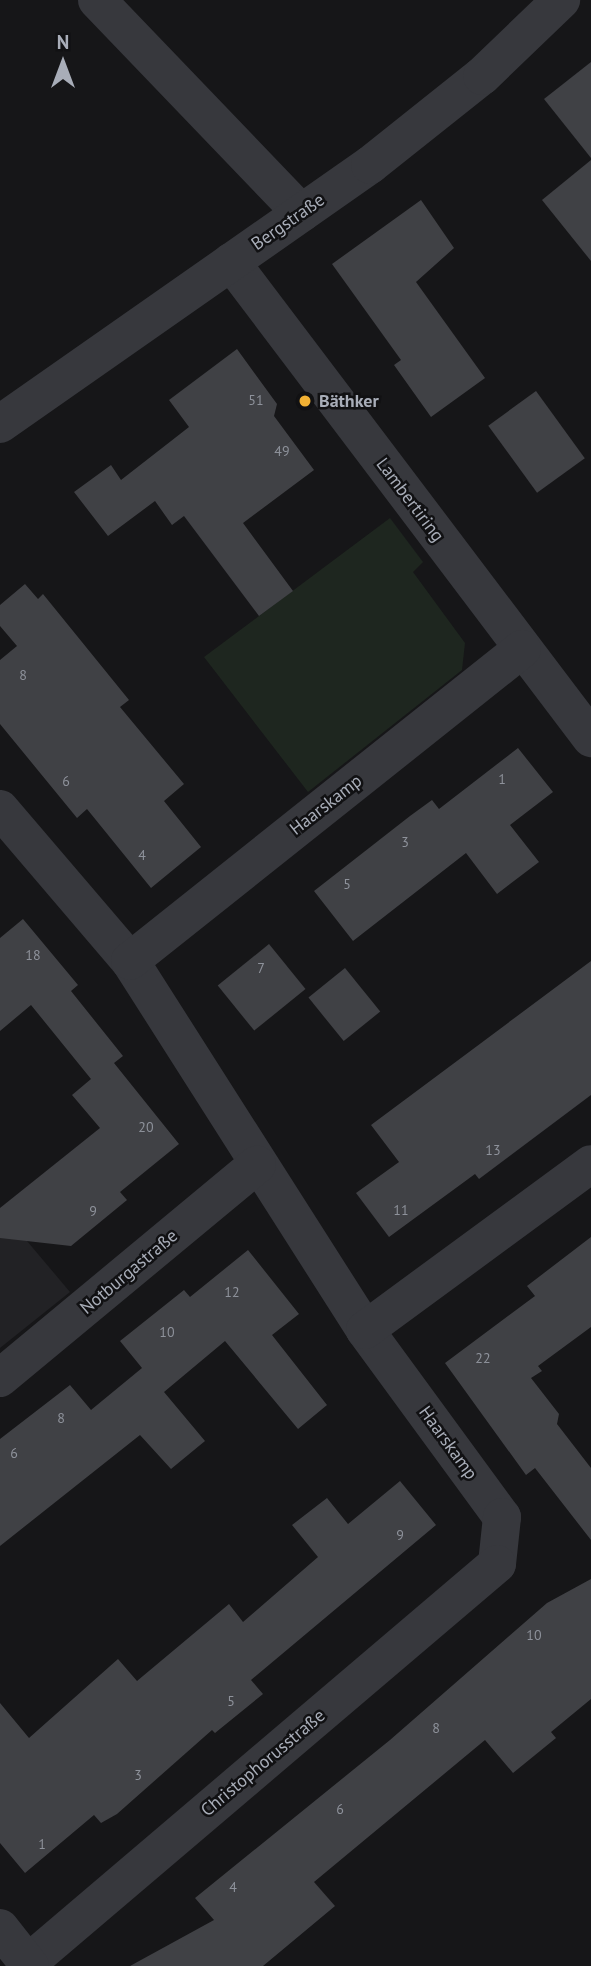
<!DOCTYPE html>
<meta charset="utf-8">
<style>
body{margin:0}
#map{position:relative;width:591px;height:1966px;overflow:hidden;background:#161618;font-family:"PT Sans",sans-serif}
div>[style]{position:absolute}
.built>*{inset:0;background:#222225}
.green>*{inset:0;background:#1e261f}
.building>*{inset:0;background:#404145;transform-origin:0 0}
.minor>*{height:38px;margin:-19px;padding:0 19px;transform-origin:19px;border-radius:19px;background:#37383d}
.dots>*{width:19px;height:19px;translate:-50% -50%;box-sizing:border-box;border:4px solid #111113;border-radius:50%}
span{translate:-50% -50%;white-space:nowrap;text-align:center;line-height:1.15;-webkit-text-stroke:5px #111113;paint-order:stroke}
.number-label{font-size:14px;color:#8e929b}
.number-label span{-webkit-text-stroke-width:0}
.street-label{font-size:18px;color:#a8adb8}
.poi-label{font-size:18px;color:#a8adb8;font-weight:700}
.left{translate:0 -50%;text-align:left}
.north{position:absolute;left:28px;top:28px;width:70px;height:70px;-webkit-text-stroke:5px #111113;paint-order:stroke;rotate:0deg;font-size:19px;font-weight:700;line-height:28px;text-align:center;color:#a8adb8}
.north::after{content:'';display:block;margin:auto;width:24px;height:32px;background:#a8adb8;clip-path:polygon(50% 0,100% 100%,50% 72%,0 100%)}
</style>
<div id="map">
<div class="built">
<i style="clip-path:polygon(0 1209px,70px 1292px,0 1348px)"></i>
</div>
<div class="green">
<i style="clip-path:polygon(390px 518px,423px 562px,413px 572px,465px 643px,462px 670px,308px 792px,204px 657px)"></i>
</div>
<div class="building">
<i style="clip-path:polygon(591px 62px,591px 158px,544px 99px)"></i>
<i style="clip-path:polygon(591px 160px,591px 261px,542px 200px)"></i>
<i style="clip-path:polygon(421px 200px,454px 248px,416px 282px,485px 378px,431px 417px,394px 365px,401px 360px,332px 264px)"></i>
<i style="clip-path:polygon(237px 349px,277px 404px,274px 416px,314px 470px,243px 523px,293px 591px,259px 616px,184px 516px,172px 525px,155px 501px,108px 536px,74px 492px,111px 465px,121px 480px,189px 427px,169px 400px)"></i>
<i style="left:536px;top:391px;width:83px;height:59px;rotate:54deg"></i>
<i style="clip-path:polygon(25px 584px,38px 599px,43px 594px,129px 700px,120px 707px,184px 784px,164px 801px,201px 847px,151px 888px,87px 809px,77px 818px,0 724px,0 660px,17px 646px,0 626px,0 605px)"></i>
<i style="clip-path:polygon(518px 748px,553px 792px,510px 825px,539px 862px,497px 894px,466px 853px,353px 941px,314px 891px,410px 816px,432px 800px,439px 809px)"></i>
<i style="clip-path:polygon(23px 919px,78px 985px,71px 991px,123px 1056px,114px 1063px,179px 1144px,120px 1192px,127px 1200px,71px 1246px,0 1238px,0 1208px,100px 1128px,72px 1095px,91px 1079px,31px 1005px,0 1031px,0 938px)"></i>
<i style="left:269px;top:944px;width:58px;height:66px;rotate:51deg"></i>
<i style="clip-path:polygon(591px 961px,591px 1095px,479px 1179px,475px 1174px,389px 1237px,356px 1193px,399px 1162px,371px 1125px)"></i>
<i style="left:345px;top:968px;width:56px;height:47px;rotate:51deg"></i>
<i style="clip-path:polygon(591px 1237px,591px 1327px,538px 1366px,542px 1371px,531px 1378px,559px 1414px,557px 1424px,591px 1468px,591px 1540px,535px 1468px,526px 1475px,445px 1363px,535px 1296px,527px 1286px)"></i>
<i style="clip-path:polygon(248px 1250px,299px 1314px,272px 1335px,327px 1405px,298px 1429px,225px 1341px,164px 1392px,205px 1441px,171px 1469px,140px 1435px,0 1546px,0 1439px,70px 1385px,91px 1410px,142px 1368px,120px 1341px,184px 1290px,190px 1297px)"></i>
<i style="clip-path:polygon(400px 1481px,436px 1525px,251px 1680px,263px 1694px,215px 1733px,212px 1730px,117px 1814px,101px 1823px,94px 1815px,25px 1873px,0 1843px,0 1703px,29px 1738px,118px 1659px,137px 1681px,229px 1604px,243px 1622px,318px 1557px,292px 1525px,327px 1498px,348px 1524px)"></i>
<i style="clip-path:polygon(591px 1579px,591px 1699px,551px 1732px,556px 1738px,513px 1773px,485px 1740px,314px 1882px,335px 1906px,263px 1966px,130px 1966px,214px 1920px,195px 1898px,390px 1740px,547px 1603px)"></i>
</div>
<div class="minor">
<i style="left:97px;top:0;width:295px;rotate:46.2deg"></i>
<i style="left:231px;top:262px;width:597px;rotate:52.9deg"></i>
<i style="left:0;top:424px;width:452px;rotate:-35deg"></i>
<i style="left:370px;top:165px;width:143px;rotate:-38.5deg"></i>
<i style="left:482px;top:76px;width:110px;rotate:-43.9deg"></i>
<i style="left:0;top:809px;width:200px;rotate:49.5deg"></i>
<i style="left:130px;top:961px;width:437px;rotate:57.5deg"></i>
<i style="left:365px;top:1330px;width:232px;rotate:53.8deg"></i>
<i style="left:502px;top:1517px;width:47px;rotate:96.1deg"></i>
<i style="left:497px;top:1564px;width:616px;rotate:139.61deg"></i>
<i style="left:130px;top:961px;width:501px;rotate:-38.52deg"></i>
<i style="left:365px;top:1330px;width:280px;rotate:-36.3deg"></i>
<i style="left:0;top:1378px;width:334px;rotate:-39.7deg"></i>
<i style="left:0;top:1928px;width:48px;rotate:51.7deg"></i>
</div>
<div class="dots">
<i style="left:305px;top:401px;background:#f2b134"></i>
</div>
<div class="number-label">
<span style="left:256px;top:400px">51</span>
<span style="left:282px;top:451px">49</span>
<span style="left:23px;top:675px">8</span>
<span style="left:502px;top:779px">1</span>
<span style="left:66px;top:781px">6</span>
<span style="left:405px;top:842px">3</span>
<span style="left:142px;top:855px">4</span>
<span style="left:347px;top:884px">5</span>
<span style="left:33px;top:955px">18</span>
<span style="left:261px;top:968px">7</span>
<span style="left:146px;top:1127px">20</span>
<span style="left:493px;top:1150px">13</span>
<span style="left:401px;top:1210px">11</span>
<span style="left:93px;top:1211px">9</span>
<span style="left:232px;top:1292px">12</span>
<span style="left:167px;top:1332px">10</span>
<span style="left:483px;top:1358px">22</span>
<span style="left:61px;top:1418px">8</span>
<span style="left:14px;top:1453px">6</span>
<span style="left:400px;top:1535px">9</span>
<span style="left:534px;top:1635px">10</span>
<span style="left:231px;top:1701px">5</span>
<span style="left:436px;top:1728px">8</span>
<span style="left:138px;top:1775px">3</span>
<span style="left:340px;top:1809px">6</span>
<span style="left:42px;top:1844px">1</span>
<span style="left:233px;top:1887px">4</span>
</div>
<div class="street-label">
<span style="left:288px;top:222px;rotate:-35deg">Bergstraße</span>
<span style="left:410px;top:500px;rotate:53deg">Lambertiring</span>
<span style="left:326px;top:805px;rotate:-38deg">Haarskamp</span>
<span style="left:129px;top:1272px;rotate:-40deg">Notburgastraße</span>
<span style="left:448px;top:1443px;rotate:54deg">Haarskamp</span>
<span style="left:263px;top:1763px;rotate:-40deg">Christophorusstraße</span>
</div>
<div class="poi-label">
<span class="left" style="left:319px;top:401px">Bäthker</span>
</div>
<div class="north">N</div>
</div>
